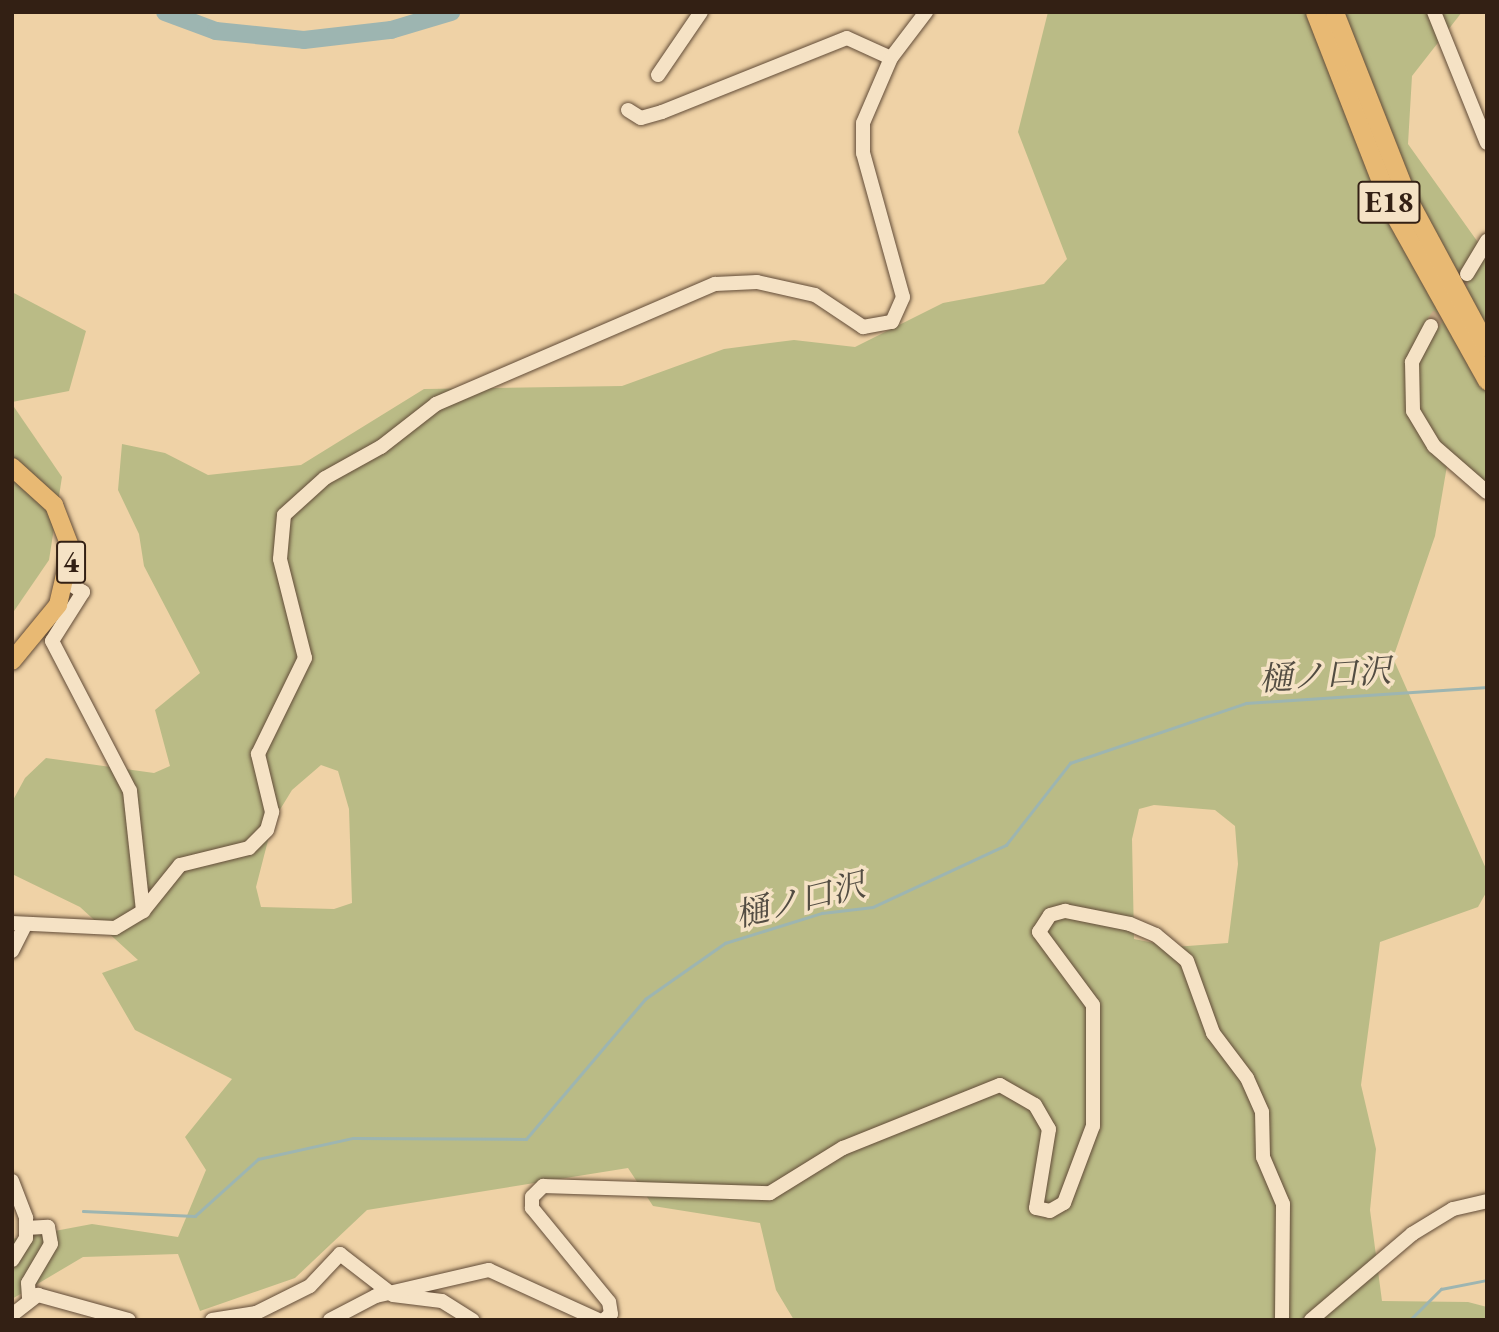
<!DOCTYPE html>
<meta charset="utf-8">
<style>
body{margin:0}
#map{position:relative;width:1499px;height:1332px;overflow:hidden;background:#efd2a6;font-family:"EB Garamond","Noto Serif JP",serif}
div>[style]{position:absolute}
.green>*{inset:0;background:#babb86}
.stream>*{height:2.5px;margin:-1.25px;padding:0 1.25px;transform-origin:1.25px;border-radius:1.25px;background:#9db5b1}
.river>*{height:18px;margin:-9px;padding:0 9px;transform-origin:9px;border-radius:9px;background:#9db5b1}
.minor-tunnel>*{height:14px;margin-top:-7px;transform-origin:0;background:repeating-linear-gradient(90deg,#c9ae89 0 14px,transparent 0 21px)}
.roads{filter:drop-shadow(0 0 2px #624c38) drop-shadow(0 0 2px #624c38)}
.minor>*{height:14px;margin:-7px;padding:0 7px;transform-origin:7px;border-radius:7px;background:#f5e2c5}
.major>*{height:18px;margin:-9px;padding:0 9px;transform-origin:9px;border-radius:9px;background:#e8b973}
.highway>*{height:19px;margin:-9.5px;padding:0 9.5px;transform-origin:9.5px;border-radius:9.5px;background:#e8b973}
span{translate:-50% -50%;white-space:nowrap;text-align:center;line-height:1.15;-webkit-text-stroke:7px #f5e2c5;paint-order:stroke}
.shield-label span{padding:2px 5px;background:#f5e2c5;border:2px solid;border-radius:5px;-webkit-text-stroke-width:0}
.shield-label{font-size:30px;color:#332014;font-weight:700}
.water-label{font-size:33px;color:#534d43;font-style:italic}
.frame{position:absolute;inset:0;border:14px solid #332014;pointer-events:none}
</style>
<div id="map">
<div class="green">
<i style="clip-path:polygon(evenodd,1048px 12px,1462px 12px,1412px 76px,1408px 144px,1487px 255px,1487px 484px,1448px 460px,1435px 536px,1393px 658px,1487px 871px,1487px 891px,1478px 907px,1380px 942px,1361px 1085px,1376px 1149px,1370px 1210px,1382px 1301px,1468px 1302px,1487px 1307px,1487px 1320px,794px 1320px,776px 1290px,760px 1223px,653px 1206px,628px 1168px,367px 1210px,295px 1278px,200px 1311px,178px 1254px,83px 1257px,12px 1299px,12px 1239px,92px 1224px,178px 1237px,206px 1170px,185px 1137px,232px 1079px,135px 1030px,102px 973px,138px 960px,80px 907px,12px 874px,12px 802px,25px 778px,46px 758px,154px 773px,170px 766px,155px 710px,200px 673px,144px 566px,139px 534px,118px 490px,122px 444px,165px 453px,208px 475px,301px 465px,424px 389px,622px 386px,724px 349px,794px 340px,855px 347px,943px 303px,1044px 284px,1067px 259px,1018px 132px,1048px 12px,321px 765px,338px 771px,349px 809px,352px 903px,334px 909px,261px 907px,256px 887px,273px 821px,292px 790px,321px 765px,1048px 12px,1154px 805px,1215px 810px,1235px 826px,1238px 864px,1228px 943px,1174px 947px,1134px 939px,1132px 839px,1139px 809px,1154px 805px)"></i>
<i style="clip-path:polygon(12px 292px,86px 331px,69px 391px,12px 402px)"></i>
<i style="clip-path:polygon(12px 404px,62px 477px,49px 560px,12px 614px)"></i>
</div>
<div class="stream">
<i style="left:83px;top:1211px;width:112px;rotate:2.6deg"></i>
<i style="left:195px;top:1216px;width:85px;rotate:-42.1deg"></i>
<i style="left:258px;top:1159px;width:97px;rotate:-12.5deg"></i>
<i style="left:353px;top:1138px;width:173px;rotate:0.3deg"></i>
<i style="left:526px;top:1139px;width:184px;rotate:-49.6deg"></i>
<i style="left:645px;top:999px;width:98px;rotate:-35deg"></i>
<i style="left:725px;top:943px;width:102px;rotate:-17.2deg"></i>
<i style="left:822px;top:913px;width:51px;rotate:-6.7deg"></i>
<i style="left:873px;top:907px;width:147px;rotate:-25deg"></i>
<i style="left:1006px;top:845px;width:104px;rotate:-52deg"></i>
<i style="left:1070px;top:763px;width:186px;rotate:-18.8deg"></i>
<i style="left:1246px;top:703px;width:242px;rotate:-3.8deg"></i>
<i style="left:1410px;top:1320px;width:44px;rotate:-45deg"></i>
<i style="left:1441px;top:1289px;width:47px;rotate:-11.1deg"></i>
</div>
<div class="river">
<i style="left:165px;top:12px;width:54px;rotate:20.4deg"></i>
<i style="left:216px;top:31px;width:88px;rotate:5.8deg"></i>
<i style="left:304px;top:40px;width:88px;rotate:-6.6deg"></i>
<i style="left:391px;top:30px;width:63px;rotate:-16.7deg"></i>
</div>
<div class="minor-tunnel">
<i style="left:1431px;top:326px;width:63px;rotate:-55.3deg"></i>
</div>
<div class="roads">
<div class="minor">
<i style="left:1434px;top:12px;width:141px;rotate:68deg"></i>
<i style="left:658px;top:75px;width:76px;rotate:-55.7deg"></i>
<i style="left:628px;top:110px;width:15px;rotate:32deg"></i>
<i style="left:641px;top:118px;width:22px;rotate:-16deg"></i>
<i style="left:662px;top:112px;width:199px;rotate:-21.8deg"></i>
<i style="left:847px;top:38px;width:48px;rotate:24.4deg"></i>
<i style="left:1467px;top:274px;width:39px;rotate:-59deg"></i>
<i style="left:1431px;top:326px;width:41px;rotate:117.8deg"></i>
<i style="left:1412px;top:362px;width:49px;rotate:88.8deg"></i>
<i style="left:1413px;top:411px;width:41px;rotate:59deg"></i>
<i style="left:1434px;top:446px;width:70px;rotate:41deg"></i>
<i style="left:67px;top:582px;width:19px;rotate:32deg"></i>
<i style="left:83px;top:592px;width:58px;rotate:122.3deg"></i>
<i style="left:52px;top:641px;width:169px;rotate:62.5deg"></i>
<i style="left:130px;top:791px;width:121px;rotate:83.8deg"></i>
<i style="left:12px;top:923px;width:103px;rotate:2.8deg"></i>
<i style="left:115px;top:928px;width:33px;rotate:-31deg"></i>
<i style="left:143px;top:911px;width:59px;rotate:-51.2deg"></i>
<i style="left:180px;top:865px;width:71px;rotate:-13.8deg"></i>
<i style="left:249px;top:848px;width:25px;rotate:-45deg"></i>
<i style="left:267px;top:830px;width:19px;rotate:-74deg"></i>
<i style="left:272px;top:812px;width:60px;rotate:-103.6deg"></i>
<i style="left:258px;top:754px;width:107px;rotate:-63.9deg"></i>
<i style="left:305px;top:658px;width:102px;rotate:-104.2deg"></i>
<i style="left:280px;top:559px;width:44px;rotate:-84.8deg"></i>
<i style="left:284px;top:515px;width:55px;rotate:-42.1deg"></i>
<i style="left:325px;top:478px;width:64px;rotate:-29deg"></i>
<i style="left:381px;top:447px;width:70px;rotate:-38deg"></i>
<i style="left:436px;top:404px;width:304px;rotate:-23.3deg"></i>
<i style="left:715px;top:284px;width:42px;rotate:-2.7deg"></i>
<i style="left:757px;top:282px;width:59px;rotate:12.6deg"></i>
<i style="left:815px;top:295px;width:58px;rotate:33.7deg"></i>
<i style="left:863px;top:327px;width:29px;rotate:-10deg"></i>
<i style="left:892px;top:322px;width:27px;rotate:-66deg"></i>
<i style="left:903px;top:297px;width:149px;rotate:-105.5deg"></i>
<i style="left:863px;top:153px;width:30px;rotate:-90deg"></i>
<i style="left:863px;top:123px;width:71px;rotate:-66.7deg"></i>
<i style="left:891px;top:58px;width:58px;rotate:-52.7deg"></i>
<i style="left:12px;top:951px;width:27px;rotate:-63deg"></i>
<i style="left:12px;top:1181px;width:40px;rotate:69deg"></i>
<i style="left:26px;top:1218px;width:20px;rotate:90deg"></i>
<i style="left:26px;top:1238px;width:26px;rotate:122deg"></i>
<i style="left:26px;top:1228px;width:22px;rotate:-3deg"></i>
<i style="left:48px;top:1227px;width:17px;rotate:80deg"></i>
<i style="left:51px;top:1244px;width:45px;rotate:120.5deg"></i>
<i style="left:28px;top:1283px;width:16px;rotate:86deg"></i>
<i style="left:12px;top:1315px;width:33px;rotate:-38deg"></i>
<i style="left:38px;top:1295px;width:94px;rotate:15.4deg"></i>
<i style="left:212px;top:1320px;width:45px;rotate:-9deg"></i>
<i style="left:256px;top:1313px;width:60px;rotate:-26.6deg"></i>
<i style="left:310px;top:1286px;width:44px;rotate:-46.8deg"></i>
<i style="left:340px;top:1254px;width:67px;rotate:37.7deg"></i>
<i style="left:393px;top:1295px;width:49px;rotate:7deg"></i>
<i style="left:442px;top:1301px;width:36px;rotate:32deg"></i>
<i style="left:330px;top:1320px;width:52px;rotate:-27.6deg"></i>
<i style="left:376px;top:1296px;width:116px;rotate:-13deg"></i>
<i style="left:489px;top:1270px;width:120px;rotate:24.6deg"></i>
<i style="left:604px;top:1320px;width:9px;rotate:-41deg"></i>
<i style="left:611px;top:1314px;width:12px;rotate:-99deg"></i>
<i style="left:609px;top:1302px;width:122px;rotate:-129.3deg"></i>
<i style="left:532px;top:1208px;width:11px;rotate:-90deg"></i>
<i style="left:532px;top:1197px;width:16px;rotate:-45deg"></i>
<i style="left:543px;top:1186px;width:227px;rotate:1.8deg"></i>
<i style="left:770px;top:1193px;width:86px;rotate:-31.7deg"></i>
<i style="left:843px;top:1148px;width:169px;rotate:-21.9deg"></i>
<i style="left:1000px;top:1085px;width:40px;rotate:29.7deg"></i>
<i style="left:1035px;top:1105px;width:28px;rotate:60deg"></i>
<i style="left:1049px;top:1129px;width:80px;rotate:99.3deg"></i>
<i style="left:1036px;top:1208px;width:14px;rotate:12deg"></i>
<i style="left:1050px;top:1211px;width:16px;rotate:-30deg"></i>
<i style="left:1064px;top:1203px;width:82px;rotate:-69.4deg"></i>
<i style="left:1093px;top:1126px;width:121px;rotate:-90deg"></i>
<i style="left:1093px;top:1005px;width:91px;rotate:-126.5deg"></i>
<i style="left:1039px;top:932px;width:20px;rotate:-57deg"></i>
<i style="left:1050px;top:915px;width:16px;rotate:-15deg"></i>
<i style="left:1065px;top:911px;width:66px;rotate:11.3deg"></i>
<i style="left:1130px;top:924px;width:28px;rotate:23deg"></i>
<i style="left:1156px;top:935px;width:40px;rotate:40deg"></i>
<i style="left:1187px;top:961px;width:77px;rotate:70.1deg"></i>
<i style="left:1213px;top:1033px;width:56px;rotate:52.9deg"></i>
<i style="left:1247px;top:1078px;width:37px;rotate:66deg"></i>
<i style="left:1262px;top:1112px;width:45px;rotate:88.7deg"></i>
<i style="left:1263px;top:1157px;width:51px;rotate:66.9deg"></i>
<i style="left:1283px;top:1204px;width:116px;rotate:90.5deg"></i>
<i style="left:1311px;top:1320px;width:133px;rotate:-40.4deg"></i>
<i style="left:1412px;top:1234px;width:48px;rotate:-31.4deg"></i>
<i style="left:1453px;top:1209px;width:35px;rotate:-13deg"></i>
</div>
<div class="major">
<i style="left:12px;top:467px;width:57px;rotate:42.1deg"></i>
<i style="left:54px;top:505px;width:47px;rotate:68.9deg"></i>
<i style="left:71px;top:549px;width:57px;rotate:103.1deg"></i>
<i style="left:58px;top:605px;width:72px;rotate:129.4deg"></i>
</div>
<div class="highway">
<i style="left:1315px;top:12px;width:212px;rotate:68.7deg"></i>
<i style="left:1392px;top:210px;width:195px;rotate:60.8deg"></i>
<i style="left:1334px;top:12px;width:202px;rotate:68.5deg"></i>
<i style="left:1408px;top:200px;width:167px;rotate:61.7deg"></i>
</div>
</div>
<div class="shield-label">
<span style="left:1389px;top:202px">E18</span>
<span style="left:71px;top:562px">4</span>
</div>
<div class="water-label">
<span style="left:1325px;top:675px;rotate:-4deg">樋ノ口沢</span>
<span style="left:800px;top:900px;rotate:-14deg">樋ノ口沢</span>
</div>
<div class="frame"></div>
</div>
